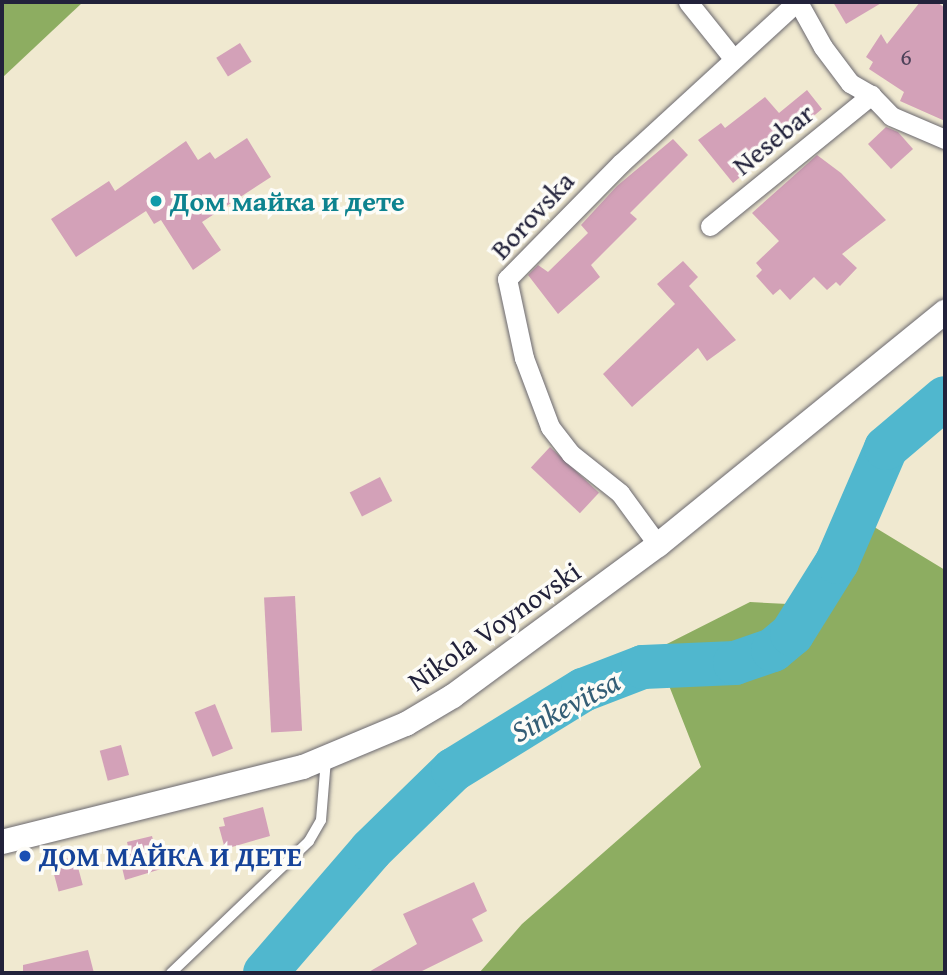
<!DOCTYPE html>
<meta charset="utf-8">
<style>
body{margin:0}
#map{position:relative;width:947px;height:975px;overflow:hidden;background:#f0e9d0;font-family:"Gentium Book Plus",serif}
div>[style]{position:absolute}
.forest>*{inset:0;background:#8dad61}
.river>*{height:44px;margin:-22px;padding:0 22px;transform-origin:22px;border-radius:22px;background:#50b7ce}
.building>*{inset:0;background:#d3a1b8;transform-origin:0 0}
.roads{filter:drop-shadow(0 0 2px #6a686f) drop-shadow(0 0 2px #6a686f)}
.service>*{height:10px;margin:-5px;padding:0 5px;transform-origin:5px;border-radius:5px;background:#fff}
.minor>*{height:19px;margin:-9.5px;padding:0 9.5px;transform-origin:9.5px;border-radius:9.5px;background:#fff}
.tertiary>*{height:24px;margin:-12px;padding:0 12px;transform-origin:12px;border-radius:12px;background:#fff}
.dots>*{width:19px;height:19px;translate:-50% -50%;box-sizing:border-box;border:4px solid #fdfcf7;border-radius:50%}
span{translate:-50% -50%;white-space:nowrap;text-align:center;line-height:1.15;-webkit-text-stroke:7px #fdfcf7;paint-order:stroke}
.number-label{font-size:24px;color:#4e425a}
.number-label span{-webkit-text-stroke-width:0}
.street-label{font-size:28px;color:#22223b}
.culture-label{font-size:28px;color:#0d838f;font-weight:700}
.left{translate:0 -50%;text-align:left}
.transit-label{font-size:28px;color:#164399;font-weight:700}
.water-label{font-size:30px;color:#345e76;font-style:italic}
.frame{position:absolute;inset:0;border:4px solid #22223b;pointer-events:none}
</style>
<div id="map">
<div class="forest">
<i style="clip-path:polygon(2px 2px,83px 2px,2px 78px)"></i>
<i style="clip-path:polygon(871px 525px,945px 570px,945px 973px,479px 973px,522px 924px,701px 767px,655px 650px,750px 602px,788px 604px,842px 534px)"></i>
</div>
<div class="river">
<i style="left:265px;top:973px;width:162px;rotate:-49.2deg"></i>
<i style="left:371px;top:850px;width:115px;rotate:-44.3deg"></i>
<i style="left:453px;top:770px;width:153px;rotate:-31.6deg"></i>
<i style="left:583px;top:690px;width:64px;rotate:-21deg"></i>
<i style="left:643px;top:667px;width:92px;rotate:-2.5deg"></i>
<i style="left:735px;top:663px;width:40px;rotate:-18.9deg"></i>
<i style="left:773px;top:650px;width:25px;rotate:-40deg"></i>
<i style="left:792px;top:634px;width:85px;rotate:-58deg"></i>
<i style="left:837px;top:562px;width:124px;rotate:-66.7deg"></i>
<i style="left:886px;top:448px;width:77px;rotate:-40.3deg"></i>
</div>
<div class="building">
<i style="clip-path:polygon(833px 2px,883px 2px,846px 24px)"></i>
<i style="clip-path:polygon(920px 2px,937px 2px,945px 8px,945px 121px,900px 101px,904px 92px,869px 69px,873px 62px,866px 57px,881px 34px,887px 44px)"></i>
<i style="left:240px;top:43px;width:22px;height:28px;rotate:58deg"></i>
<i style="clip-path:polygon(807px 90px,822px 109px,733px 183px,698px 140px,721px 123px,725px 128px,765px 97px,779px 113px)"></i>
<i style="clip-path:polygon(886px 127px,898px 132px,913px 149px,891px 169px,868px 144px)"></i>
<i style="clip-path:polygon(247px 138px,271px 177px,202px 222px,221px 250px,193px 270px,161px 220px,154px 224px,146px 211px,76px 257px,51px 219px,109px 181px,115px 191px,186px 141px,198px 160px,210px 152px,215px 159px)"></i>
<i style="clip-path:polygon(673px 139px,688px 155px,630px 213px,637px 219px,591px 265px,600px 277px,558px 314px,528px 275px,538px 265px,548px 272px,588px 233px,581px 225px,617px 186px)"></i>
<i style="clip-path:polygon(817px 155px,841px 173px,886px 220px,842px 254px,857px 268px,840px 286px,836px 282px,827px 290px,814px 277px,790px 300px,780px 289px,773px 295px,756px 276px,762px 270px,756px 263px,779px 241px,752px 213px)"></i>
<i style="clip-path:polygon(683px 261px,698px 277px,689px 286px,736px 340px,707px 361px,698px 348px,632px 407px,603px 374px,675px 304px,657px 284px)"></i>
<i style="left:550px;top:447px;width:67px;height:28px;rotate:43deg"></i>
<i style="left:380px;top:477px;width:27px;height:34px;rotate:63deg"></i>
<i style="left:295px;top:596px;width:135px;height:31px;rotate:87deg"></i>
<i style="left:215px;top:704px;width:48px;height:22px;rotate:68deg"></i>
<i style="left:121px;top:745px;width:31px;height:22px;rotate:75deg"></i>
<i style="clip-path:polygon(263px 807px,270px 836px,225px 849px,219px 827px,225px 826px,223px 818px)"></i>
<i style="clip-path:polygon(152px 836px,161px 869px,125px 880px,120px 859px,130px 856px,127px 842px)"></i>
<i style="left:75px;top:856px;width:30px;height:25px;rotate:75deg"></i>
<i style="clip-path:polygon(474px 882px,487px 911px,472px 919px,483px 941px,418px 973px,367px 973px,417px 944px,403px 914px)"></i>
<i style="clip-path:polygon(88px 950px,94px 973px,23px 973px,23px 965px)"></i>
</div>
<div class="roads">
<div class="service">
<i style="left:171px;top:973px;width:191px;rotate:-43.7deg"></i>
<i style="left:309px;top:841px;width:24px;rotate:-60deg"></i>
<i style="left:321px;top:820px;width:61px;rotate:-85.3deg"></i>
</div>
<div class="minor">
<i style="left:688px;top:2px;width:70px;rotate:51.3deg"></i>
<i style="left:798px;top:2px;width:51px;rotate:60.9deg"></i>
<i style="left:823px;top:47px;width:45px;rotate:53.1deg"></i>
<i style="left:850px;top:83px;width:24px;rotate:30deg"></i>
<i style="left:871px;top:95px;width:29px;rotate:46deg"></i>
<i style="left:891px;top:116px;width:59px;rotate:23.1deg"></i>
<i style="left:710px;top:226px;width:208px;rotate:-39.1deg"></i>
<i style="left:658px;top:545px;width:64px;rotate:-126.2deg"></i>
<i style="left:620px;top:493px;width:63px;rotate:-141.5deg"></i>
<i style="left:571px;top:454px;width:34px;rotate:-128deg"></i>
<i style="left:550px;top:427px;width:74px;rotate:-110.6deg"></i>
<i style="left:524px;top:358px;width:81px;rotate:-102.1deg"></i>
<i style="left:507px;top:279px;width:163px;rotate:-45.5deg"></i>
<i style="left:621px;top:163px;width:239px;rotate:-42.5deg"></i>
</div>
<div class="tertiary">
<i style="left:2px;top:842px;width:310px;rotate:-14deg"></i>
<i style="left:303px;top:767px;width:112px;rotate:-22.7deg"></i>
<i style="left:406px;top:724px;width:55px;rotate:-30.8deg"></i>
<i style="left:453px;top:696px;width:255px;rotate:-36.4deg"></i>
<i style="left:658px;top:545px;width:370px;rotate:-39.1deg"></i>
</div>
</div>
<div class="dots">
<i style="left:156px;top:201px;background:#0f9aa8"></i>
<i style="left:25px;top:856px;background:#1a4fb4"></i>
</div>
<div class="number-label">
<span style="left:906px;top:57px">6</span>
</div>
<div class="street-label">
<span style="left:773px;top:139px;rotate:-39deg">Nesebar</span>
<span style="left:532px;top:215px;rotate:-47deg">Borovska</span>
<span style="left:494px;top:626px;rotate:-35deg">Nikola Voynovski</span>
</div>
<div class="culture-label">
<span class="left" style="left:170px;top:201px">Дом майка и дете</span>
</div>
<div class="transit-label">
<span class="left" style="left:39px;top:856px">ДОМ МАЙКА И ДЕТЕ</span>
</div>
<div class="water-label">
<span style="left:565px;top:706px;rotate:-28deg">Sinkevitsa</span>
</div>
<div class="frame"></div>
</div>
